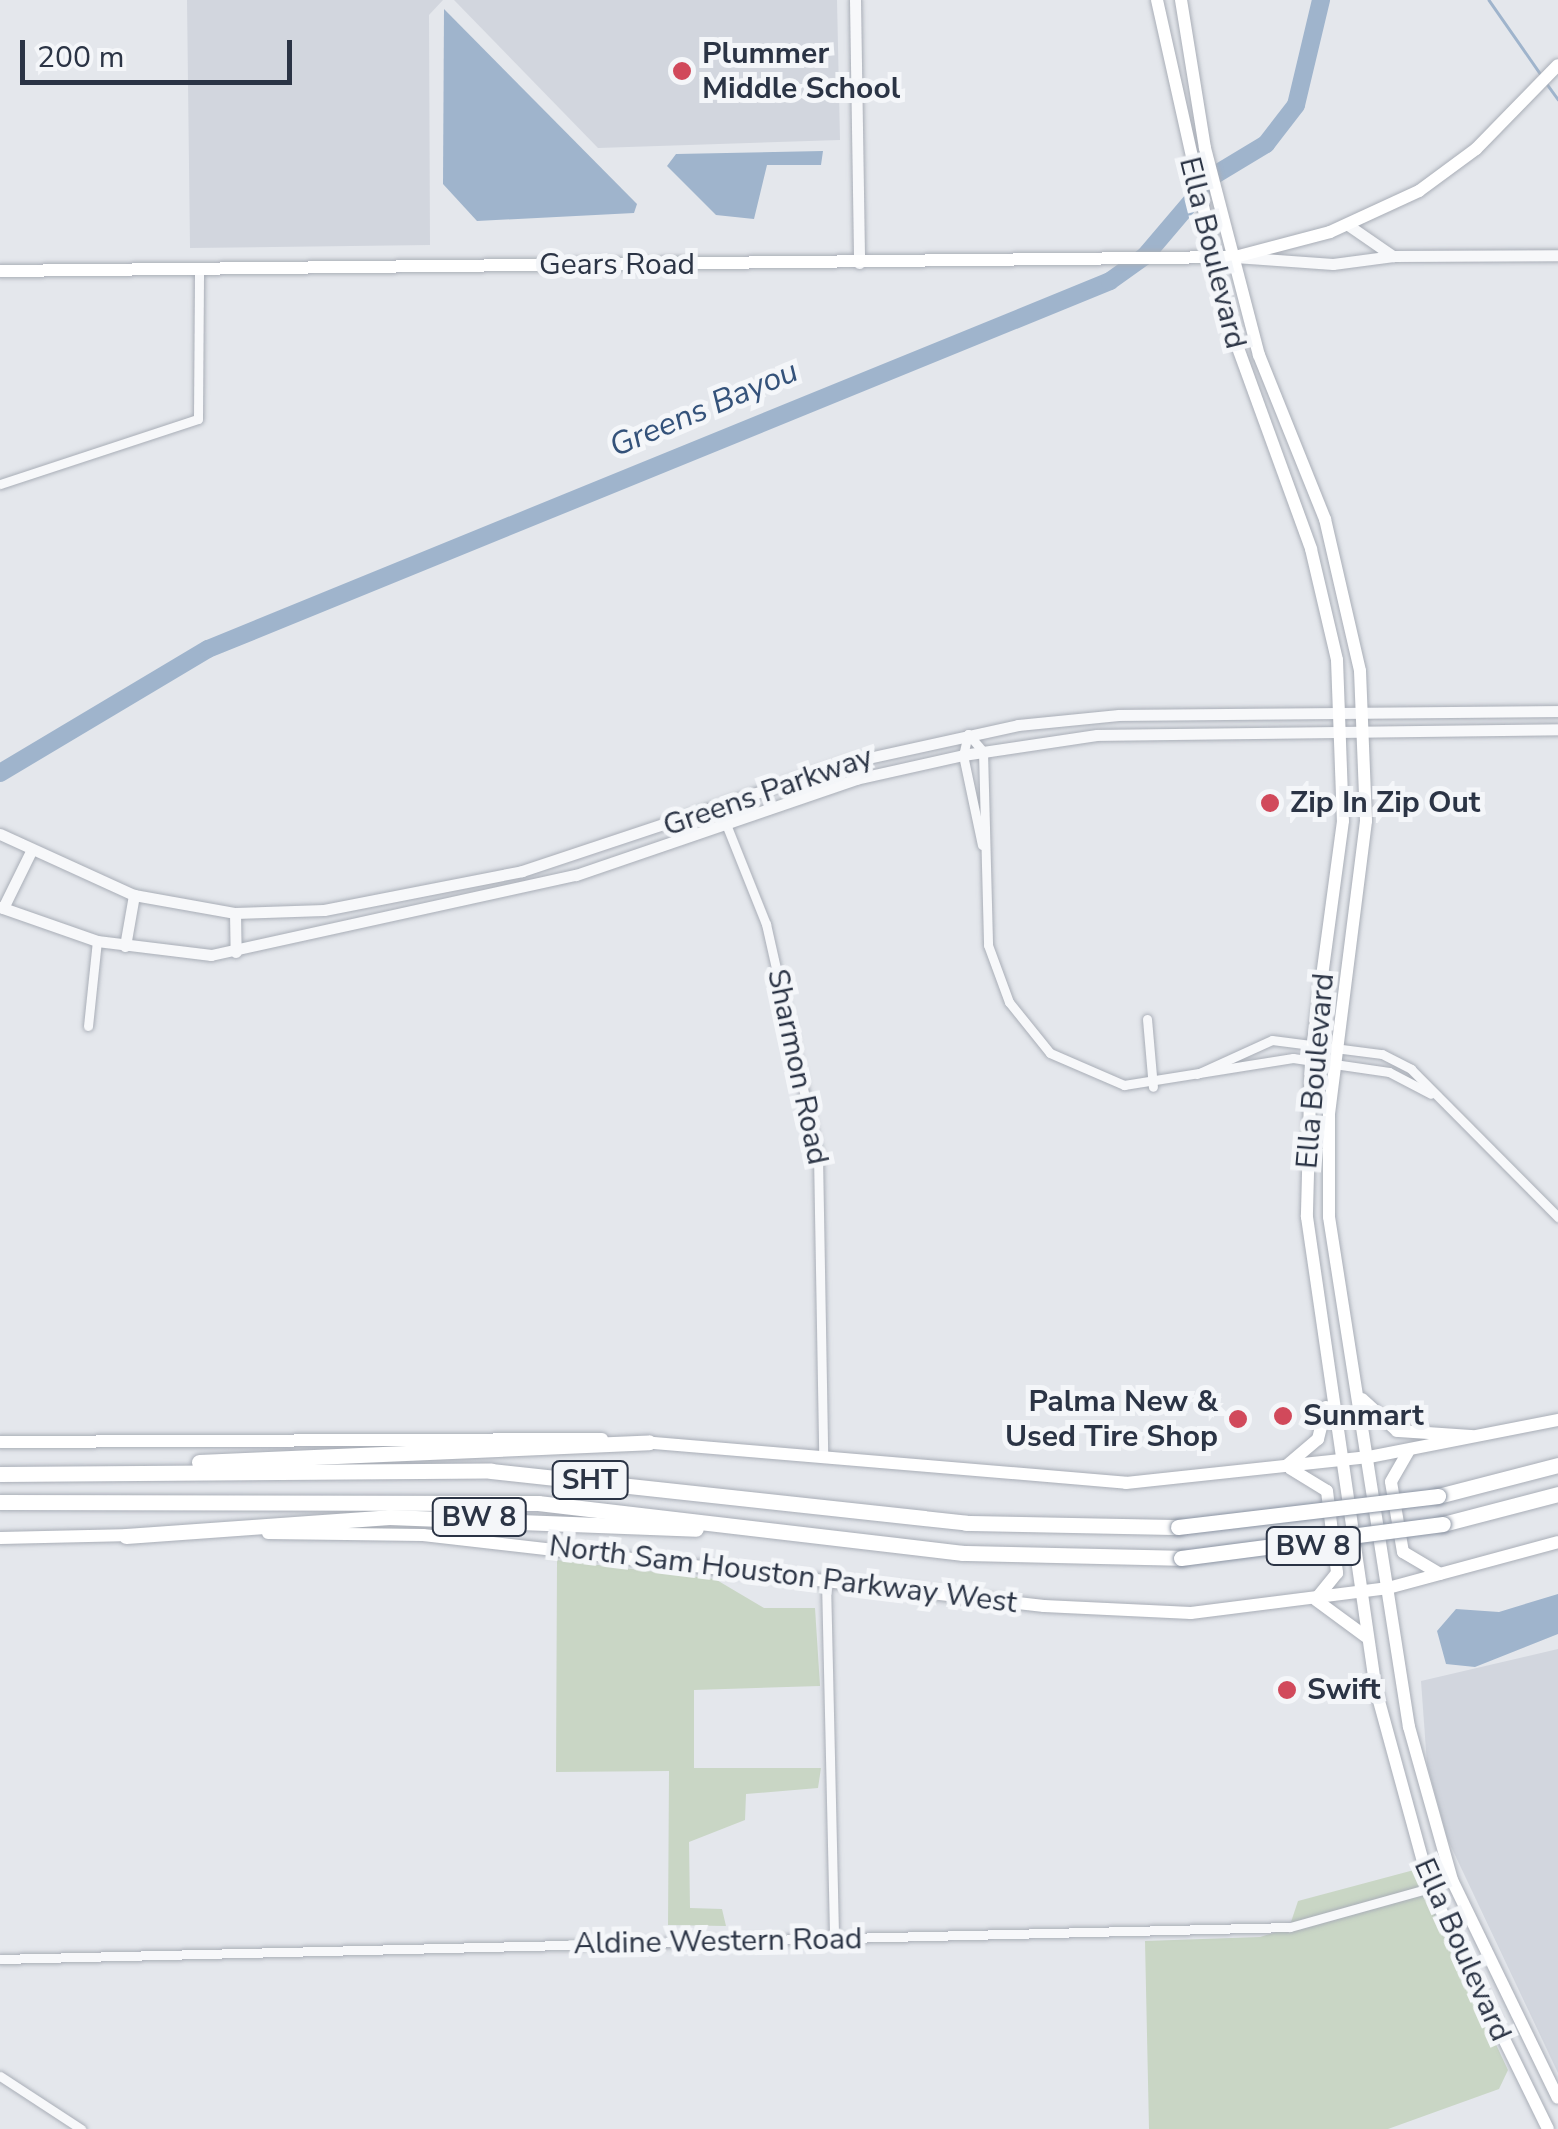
<!DOCTYPE html>
<style>
body{margin:0}
#map{position:relative;width:1558px;height:2129px;overflow:hidden;background:#e4e7ec;font-family:"Nunito Sans",sans-serif}
div>[style]{position:absolute}
.built>*{inset:0;background:#d2d6de}
.green>*{inset:0;background:#c9d6c5}
.water>*{inset:0;background:#9fb4cc}
.stream>*{height:2.5px;margin:-1.25px;padding:0 1.25px;transform-origin:1.25px;border-radius:1.25px;background:#9fb4cc}
.river>*{height:18px;margin:-9px;padding:0 9px;transform-origin:9px;border-radius:9px;background:#9fb4cc}
.roads{filter:drop-shadow(0 0 2px #a9aeb7) drop-shadow(0 0 2px #a9aeb7)}
.minor>*{height:9px;margin:-4.5px;padding:0 4.5px;transform-origin:4.5px;border-radius:4.5px;background:#f7f8fa}
.tertiary>*{height:11px;margin:-5.5px;padding:0 5.5px;transform-origin:5.5px;border-radius:5.5px;background:#f7f8fa}
.secondary>*{height:12px;margin:-6px;padding:0 6px;transform-origin:6px;border-radius:6px;background:#fff}
.motorway>*{height:15px;margin:-7.5px;padding:0 7.5px;transform-origin:7.5px;border-radius:7.5px;background:#fff}
.bridges{filter:drop-shadow(0 0 2px #8b94a3) drop-shadow(0 0 2px #8b94a3)}
.motorway-bridge>*{height:15px;margin:-7.5px;padding:0 7.5px;transform-origin:7.5px;border-radius:7.5px;background:#fff}
.dots>*{width:28px;height:28px;translate:-50% -50%;box-sizing:border-box;border:5px solid #f4f6f9;border-radius:50%}
span{translate:-50% -50%;white-space:nowrap;text-align:center;line-height:1.15;-webkit-text-stroke:10px #f4f6f9;paint-order:stroke}
.shield-label span{padding:2px 8px;background:#f4f6f9;border:2px solid;border-radius:8px;-webkit-text-stroke-width:0}
.shield-label{font-size:28px;color:#2b3445;font-weight:700}
.poi-label{font-size:30px;color:#2b3445;font-weight:700}
.left{translate:0 -50%;text-align:left}
.right{translate:-100% -50%;text-align:right}
.street-label{font-size:30px;color:#2b3445}
.water-label{font-size:32px;color:#34527a;font-style:italic}
.scale{position:absolute;left:20px;top:40px;width:272px;height:45px;box-sizing:border-box;border:5px solid #2b3445;border-top:0;padding-left:12px;font-size:30px;line-height:35px;white-space:nowrap;color:#2b3445;-webkit-text-stroke:8px #f4f6f9;paint-order:stroke}
</style>
<div id="map">
<div class="built">
<i style="clip-path:polygon(187px 0,443px 0,429px 15px,430px 245px,190px 248px)"></i>
<i style="clip-path:polygon(454px 0,837px 0,840px 140px,598px 148px)"></i>
<i style="clip-path:polygon(1558px 1649px,1558px 2073px,1447px 1838px,1427px 1764px,1421px 1681px)"></i>
</div>
<div class="green">
<i style="clip-path:polygon(557px 1560px,715px 1579px,764px 1608px,815px 1608px,820px 1686px,694px 1690px,694px 1768px,821px 1768px,818px 1788px,746px 1794px,745px 1820px,689px 1842px,690px 1908px,722px 1909px,726px 1926px,668px 1925px,669px 1771px,556px 1772px)"></i>
<i style="clip-path:polygon(1414px 1870px,1508px 2070px,1499px 2089px,1388px 2129px,1149px 2129px,1145px 1941px,1260px 1937px,1289px 1928px,1298px 1901px)"></i>
</div>
<div class="water">
<i style="clip-path:polygon(444px 9px,637px 204px,634px 213px,477px 221px,443px 184px)"></i>
<i style="clip-path:polygon(823px 151px,821px 165px,767px 165px,754px 219px,716px 215px,667px 166px,676px 154px)"></i>
<i style="clip-path:polygon(1558px 1594px,1558px 1634px,1475px 1667px,1446px 1664px,1437px 1631px,1456px 1609px,1499px 1612px)"></i>
</div>
<div class="stream">
<i style="left:1489px;top:0;width:89px;rotate:55.1deg"></i>
<i style="left:1547px;top:84px;width:19px;rotate:54deg"></i>
</div>
<div class="river">
<i style="left:0;top:773px;width:242px;rotate:-30.8deg"></i>
<i style="left:208px;top:649px;width:974px;rotate:-22.19deg"></i>
<i style="left:1110px;top:281px;width:43px;rotate:-35.5deg"></i>
<i style="left:1145px;top:256px;width:105px;rotate:-49.6deg"></i>
<i style="left:1213px;top:176px;width:62px;rotate:-31.1deg"></i>
<i style="left:1266px;top:144px;width:49px;rotate:-52.4deg"></i>
<i style="left:1296px;top:105px;width:108px;rotate:-76.6deg"></i>
</div>
<div class="roads">
<div class="minor">
<i style="left:0;top:484px;width:208px;rotate:-18.2deg"></i>
<i style="left:198px;top:419px;width:150px;rotate:-89.6deg"></i>
<i style="left:968px;top:734px;width:23px;rotate:49deg"></i>
<i style="left:983px;top:751px;width:194px;rotate:88.5deg"></i>
<i style="left:988px;top:945px;width:61px;rotate:69.8deg"></i>
<i style="left:1009px;top:1002px;width:65px;rotate:51.2deg"></i>
<i style="left:1050px;top:1053px;width:81px;rotate:23.4deg"></i>
<i style="left:1124px;top:1085px;width:171px;rotate:-9.1deg"></i>
<i style="left:1293px;top:1058px;width:97px;rotate:8.3deg"></i>
<i style="left:1389px;top:1072px;width:47px;rotate:27.6deg"></i>
<i style="left:968px;top:734px;width:22px;rotate:103deg"></i>
<i style="left:963px;top:755px;width:92px;rotate:78.1deg"></i>
<i style="left:720px;top:809px;width:124px;rotate:68.2deg"></i>
<i style="left:766px;top:924px;width:237px;rotate:77.3deg"></i>
<i style="left:818px;top:1155px;width:301px;rotate:89deg"></i>
<i style="left:1147px;top:1019px;width:68px;rotate:85deg"></i>
<i style="left:88px;top:1026px;width:85px;rotate:-84deg"></i>
<i style="left:1197px;top:1074px;width:82px;rotate:-24.4deg"></i>
<i style="left:1272px;top:1040px;width:111px;rotate:7.3deg"></i>
<i style="left:1382px;top:1054px;width:33px;rotate:27deg"></i>
<i style="left:1411px;top:1069px;width:209px;rotate:45.2deg"></i>
<i style="left:826px;top:1581px;width:358px;rotate:88.7deg"></i>
<i style="left:0;top:1959px;width:1290px;rotate:-1.42deg"></i>
<i style="left:1290px;top:1927px;width:145px;rotate:-15.6deg"></i>
<i style="left:0;top:2076px;width:97px;rotate:33.2deg"></i>
</div>
<div class="tertiary">
<i style="left:855px;top:0;width:263px;rotate:89.1deg"></i>
<i style="left:1348px;top:225px;width:55px;rotate:34.6deg"></i>
<i style="left:1393px;top:256px;width:165px;rotate:-0.3deg"></i>
<i style="left:1235px;top:257px;width:98px;rotate:4.1deg"></i>
<i style="left:1333px;top:264px;width:61px;rotate:-7.6deg"></i>
<i style="left:0;top:834px;width:147px;rotate:24.5deg"></i>
<i style="left:134px;top:895px;width:103px;rotate:10.1deg"></i>
<i style="left:235px;top:913px;width:89px;rotate:-1.9deg"></i>
<i style="left:324px;top:910px;width:202px;rotate:-11.1deg"></i>
<i style="left:522px;top:871px;width:346px;rotate:-18.4deg"></i>
<i style="left:850px;top:762px;width:172px;rotate:-12.4deg"></i>
<i style="left:1018px;top:725px;width:101px;rotate:-5.7deg"></i>
<i style="left:1119px;top:715px;width:439px;rotate:-0.5deg"></i>
<i style="left:0;top:907px;width:103px;rotate:19.3deg"></i>
<i style="left:97px;top:941px;width:115px;rotate:7deg"></i>
<i style="left:211px;top:955px;width:374px;rotate:-12.4deg"></i>
<i style="left:576px;top:875px;width:296px;rotate:-18.9deg"></i>
<i style="left:856px;top:779px;width:110px;rotate:-12.6deg"></i>
<i style="left:963px;top:755px;width:135px;rotate:-8.5deg"></i>
<i style="left:1097px;top:735px;width:461px;rotate:-0.7deg"></i>
<i style="left:3px;top:908px;width:64px;rotate:-63.8deg"></i>
<i style="left:235px;top:913px;width:39px;rotate:89deg"></i>
<i style="left:125px;top:946px;width:52px;rotate:-80deg"></i>
</div>
<div class="secondary">
<i style="left:1157px;top:0;width:334px;rotate:77.4deg"></i>
<i style="left:1230px;top:326px;width:237px;rotate:70deg"></i>
<i style="left:1311px;top:549px;width:114px;rotate:76.8deg"></i>
<i style="left:1337px;top:660px;width:161px;rotate:87.9deg"></i>
<i style="left:1343px;top:821px;width:240px;rotate:97.7deg"></i>
<i style="left:1311px;top:1059px;width:158px;rotate:91.5deg"></i>
<i style="left:1307px;top:1217px;width:478px;rotate:81.7deg"></i>
<i style="left:1376px;top:1690px;width:205px;rotate:74.7deg"></i>
<i style="left:1430px;top:1888px;width:268px;rotate:63.9deg"></i>
<i style="left:1181px;top:0;width:150px;rotate:80.8deg"></i>
<i style="left:1205px;top:148px;width:214px;rotate:75.4deg"></i>
<i style="left:1259px;top:355px;width:177px;rotate:68.1deg"></i>
<i style="left:1325px;top:519px;width:156px;rotate:77deg"></i>
<i style="left:1360px;top:671px;width:150px;rotate:87.7deg"></i>
<i style="left:1366px;top:821px;width:294px;rotate:97.2deg"></i>
<i style="left:1329px;top:1113px;width:104px;rotate:90deg"></i>
<i style="left:1329px;top:1217px;width:516px;rotate:81.09deg"></i>
<i style="left:1409px;top:1727px;width:159px;rotate:74.3deg"></i>
<i style="left:1452px;top:1880px;width:242px;rotate:64.1deg"></i>
<i style="left:0;top:271px;width:1235px;rotate:-0.65deg"></i>
<i style="left:1235px;top:257px;width:98px;rotate:-14.7deg"></i>
<i style="left:1330px;top:232px;width:98px;rotate:-24.7deg"></i>
<i style="left:1419px;top:191px;width:71px;rotate:-36.4deg"></i>
<i style="left:1476px;top:149px;width:117px;rotate:-45.7deg"></i>
<i style="left:1362px;top:1399px;width:47px;rotate:42.4deg"></i>
<i style="left:1397px;top:1431px;width:75px;rotate:3.8deg"></i>
<i style="left:0;top:1442px;width:602px;rotate:-0.29deg"></i>
<i style="left:642px;top:1442px;width:486px;rotate:4.8deg"></i>
<i style="left:1126px;top:1483px;width:244px;rotate:-6.1deg"></i>
<i style="left:1369px;top:1457px;width:193px;rotate:-11.1deg"></i>
<i style="left:1408px;top:1452px;width:34px;rotate:120deg"></i>
<i style="left:1391px;top:1482px;width:71px;rotate:80.3deg"></i>
<i style="left:1403px;top:1552px;width:43px;rotate:30.7deg"></i>
<i style="left:1286px;top:1466px;width:42px;rotate:-40.2deg"></i>
<i style="left:1318px;top:1439px;width:33px;rotate:-76deg"></i>
<i style="left:1291px;top:1469px;width:42px;rotate:31.4deg"></i>
<i style="left:1327px;top:1491px;width:83px;rotate:83deg"></i>
<i style="left:1337px;top:1573px;width:32px;rotate:129deg"></i>
<i style="left:268px;top:1533px;width:155px;rotate:0.7deg"></i>
<i style="left:423px;top:1535px;width:625px;rotate:6.52deg"></i>
<i style="left:1044px;top:1606px;width:147px;rotate:2.7deg"></i>
<i style="left:1191px;top:1613px;width:199px;rotate:-7.2deg"></i>
<i style="left:1388px;top:1588px;width:176px;rotate:-15.1deg"></i>
<i style="left:0;top:1538px;width:133px;rotate:-1.3deg"></i>
<i style="left:1316px;top:1600px;width:61px;rotate:36.3deg"></i>
</div>
<div class="motorway">
<i style="left:199px;top:1462px;width:450px;rotate:-2.5deg"></i>
<i style="left:0;top:1474px;width:491px;rotate:-0.4deg"></i>
<i style="left:491px;top:1471px;width:478px;rotate:6.2deg"></i>
<i style="left:966px;top:1523px;width:212px;rotate:1.1deg"></i>
<i style="left:1438px;top:1496px;width:124px;rotate:-14.5deg"></i>
<i style="left:0;top:1502px;width:538px;rotate:0.11deg"></i>
<i style="left:538px;top:1503px;width:428px;rotate:6.7deg"></i>
<i style="left:963px;top:1553px;width:218px;rotate:1.3deg"></i>
<i style="left:1443px;top:1524px;width:119px;rotate:-14.6deg"></i>
<i style="left:126px;top:1536px;width:264px;rotate:-4.1deg"></i>
<i style="left:389px;top:1517px;width:307px;rotate:2.2deg"></i>
</div>
</div>
<div class="bridges">
<div class="motorway-bridge">
<i style="left:1178px;top:1527px;width:262px;rotate:-6.8deg"></i>
<i style="left:1181px;top:1558px;width:264px;rotate:-7.4deg"></i>
</div>
</div>
<div class="dots">
<i style="left:682px;top:71px;background:#d1495b"></i>
<i style="left:1270px;top:803px;background:#d1495b"></i>
<i style="left:1283px;top:1416px;background:#d1495b"></i>
<i style="left:1238px;top:1419px;background:#d1495b"></i>
<i style="left:1287px;top:1690px;background:#d1495b"></i>
</div>
<div class="shield-label">
<span style="left:590px;top:1480px">SHT</span>
<span style="left:479px;top:1517px">BW 8</span>
<span style="left:1313px;top:1546px">BW 8</span>
</div>
<div class="poi-label">
<span class="left" style="left:702px;top:71px">Plummer<br>Middle School</span>
<span class="left" style="left:1290px;top:803px">Zip In Zip Out</span>
<span class="right" style="left:1218px;top:1419px">Palma New &amp;<br>Used Tire Shop</span>
<span class="left" style="left:1303px;top:1416px">Sunmart</span>
<span class="left" style="left:1307px;top:1690px">Swift</span>
</div>
<div class="street-label">
<span style="left:1212px;top:253px;rotate:76deg">Ella Boulevard</span>
<span style="left:617px;top:265px">Gears Road</span>
<span style="left:768px;top:792px;rotate:-19deg">Greens Parkway</span>
<span style="left:797px;top:1067px;rotate:78deg">Sharmon Road</span>
<span style="left:1316px;top:1071px;rotate:-85deg">Ella Boulevard</span>
<span style="left:783px;top:1575px;rotate:7deg">North Sam Houston Parkway West</span>
<span style="left:718px;top:1942px;rotate:-1deg">Aldine Western Road</span>
<span style="left:1462px;top:1950px;rotate:66deg">Ella Boulevard</span>
</div>
<div class="water-label">
<span style="left:704px;top:409px;rotate:-23deg">Greens Bayou</span>
</div>
<div class="scale">200 m</div>
</div>
